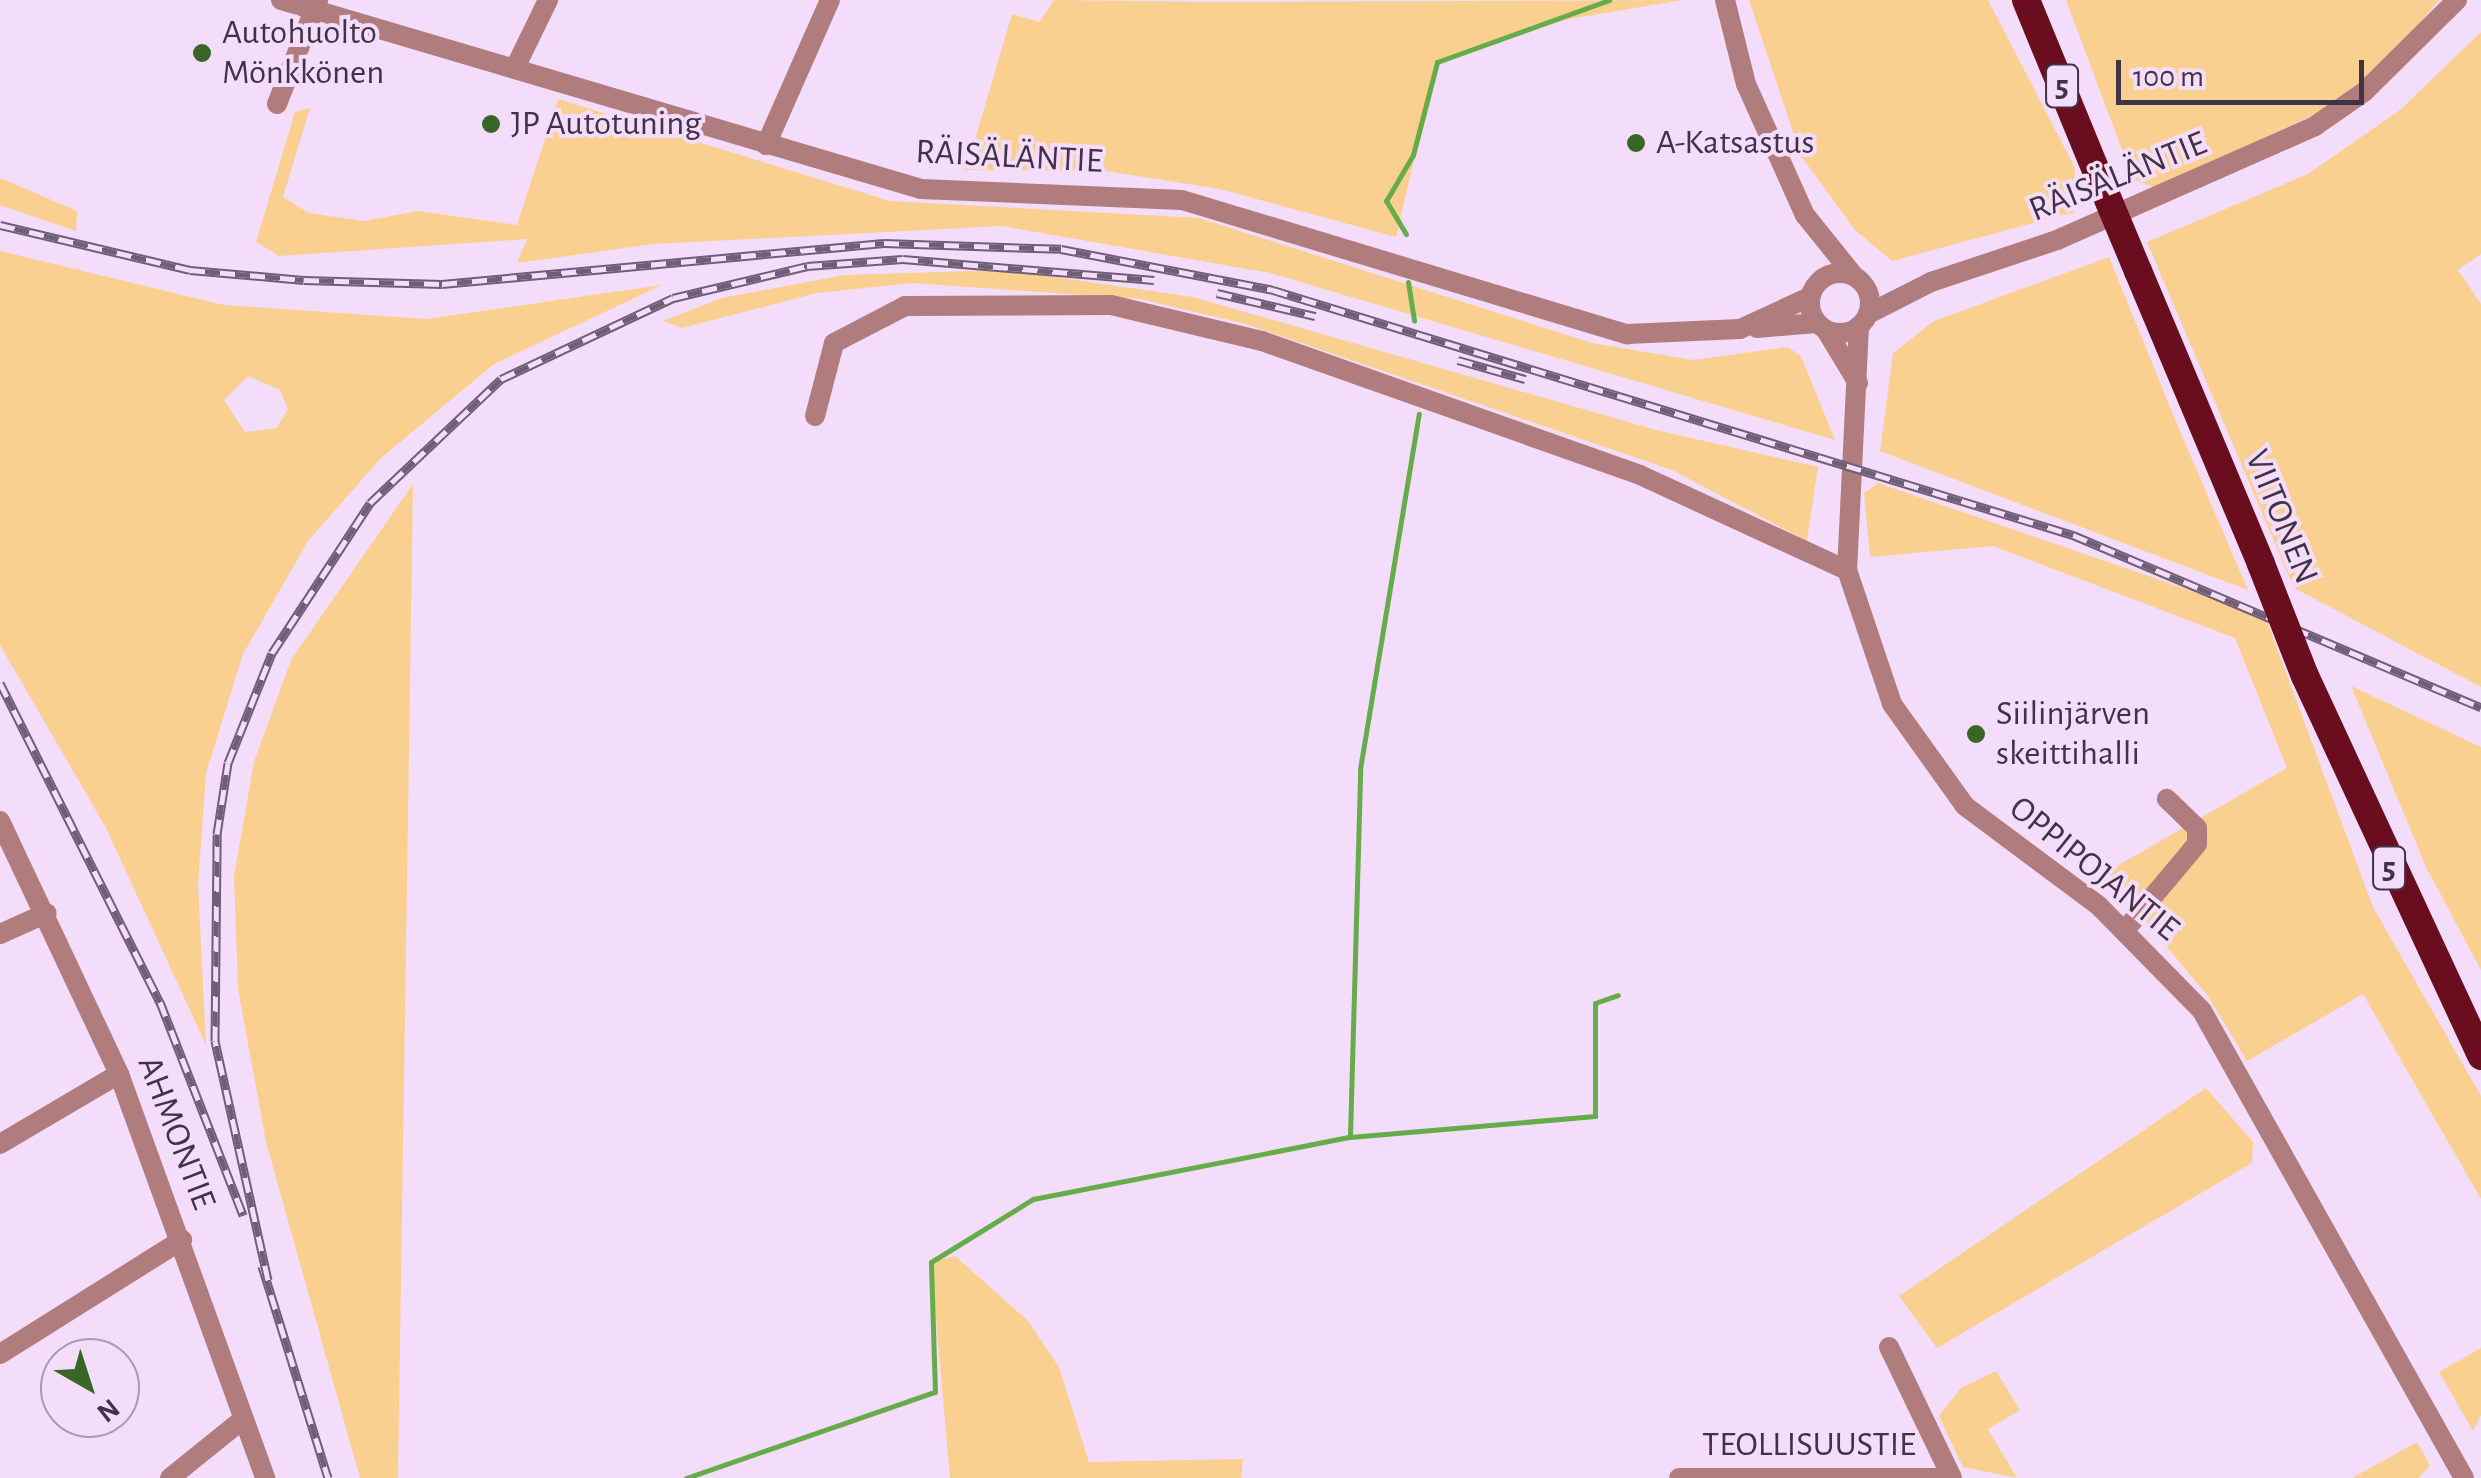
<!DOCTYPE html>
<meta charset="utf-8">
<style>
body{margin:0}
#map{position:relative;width:2481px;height:1478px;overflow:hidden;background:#f4dcfb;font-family:"Alegreya Sans",sans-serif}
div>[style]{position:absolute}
.green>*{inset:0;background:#fad090}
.stream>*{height:5px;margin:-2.5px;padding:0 2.5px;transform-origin:2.5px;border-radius:2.5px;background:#67ac4b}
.minor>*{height:20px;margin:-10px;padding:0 10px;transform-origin:10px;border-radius:10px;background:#b17c7d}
.minor>.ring{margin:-10px;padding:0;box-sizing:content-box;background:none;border:20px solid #b17c7d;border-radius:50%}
.tertiary>*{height:20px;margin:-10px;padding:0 10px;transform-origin:10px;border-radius:10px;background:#b17c7d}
.trunk>*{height:28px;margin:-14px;padding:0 14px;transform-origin:14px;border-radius:14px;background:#6a0e1f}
.rail>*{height:9px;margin-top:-4.5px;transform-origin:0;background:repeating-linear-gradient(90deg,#f4dcfb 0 15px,#6f5e75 0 30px);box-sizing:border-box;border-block:2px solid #6f5e75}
.trunk-bridge>*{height:28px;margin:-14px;padding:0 14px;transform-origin:14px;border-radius:14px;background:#6a0e1f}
.dots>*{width:28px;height:28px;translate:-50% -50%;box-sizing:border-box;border:5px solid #f4dcfb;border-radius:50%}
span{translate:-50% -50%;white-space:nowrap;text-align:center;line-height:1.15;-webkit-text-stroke:8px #f4dcfb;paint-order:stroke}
.shield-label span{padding:2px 8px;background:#f4dcfb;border:2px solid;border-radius:8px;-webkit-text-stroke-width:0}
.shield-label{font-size:32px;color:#413246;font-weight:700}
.poi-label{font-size:35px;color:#413246}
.left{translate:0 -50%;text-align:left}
.street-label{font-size:35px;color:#413246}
.north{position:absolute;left:40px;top:1338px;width:100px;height:100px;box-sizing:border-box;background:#f4dcfb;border:2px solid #ac98b3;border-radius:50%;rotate:141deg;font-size:28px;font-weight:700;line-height:40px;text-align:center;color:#413246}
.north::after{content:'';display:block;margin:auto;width:35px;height:45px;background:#386625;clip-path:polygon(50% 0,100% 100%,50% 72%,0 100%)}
.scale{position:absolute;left:2116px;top:60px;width:248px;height:45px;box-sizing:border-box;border:5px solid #413246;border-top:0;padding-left:12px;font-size:30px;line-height:35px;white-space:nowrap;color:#413246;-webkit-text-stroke:8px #f4dcfb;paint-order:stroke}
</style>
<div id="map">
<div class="green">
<i style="clip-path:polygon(1054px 0,1218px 2px,1682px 0,1564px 20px,1437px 62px,1396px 237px,1220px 189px,1106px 171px,966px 170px,1012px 14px,1040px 22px)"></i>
<i style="clip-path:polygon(1749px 0,1988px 0,2075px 168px,2074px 212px,1892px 261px,1855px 230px,1801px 156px)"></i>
<i style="clip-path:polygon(2066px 0,2439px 0,2392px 56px,2326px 109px,2156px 188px,2133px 179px)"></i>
<i style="clip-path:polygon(2481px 32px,2481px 254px,2458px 270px,2481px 304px,2481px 687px,2294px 588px,2147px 242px,2308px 174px,2400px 110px)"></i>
<i style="clip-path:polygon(558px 99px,890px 201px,1199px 218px,1592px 343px,1693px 360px,1787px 347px,1801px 356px,1835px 440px,1270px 273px,1002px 226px,654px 244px,517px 263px,527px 239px,279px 256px,256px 242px,295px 112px,310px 108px,283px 197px,309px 213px,364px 221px,418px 211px,517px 225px)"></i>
<i style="clip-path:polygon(0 178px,77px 211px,76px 231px,0 205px)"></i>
<i style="clip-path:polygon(evenodd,0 251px,224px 305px,426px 319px,662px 285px,494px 364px,381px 458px,308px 541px,243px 654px,206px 773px,198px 884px,206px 1045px,106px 828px,0 645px,0 251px,248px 376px,280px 390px,288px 409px,277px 428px,245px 432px,224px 400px,248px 376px)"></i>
<i style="clip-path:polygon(2109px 257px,2174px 417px,2248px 590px,1880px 451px,1893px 353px,1934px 321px)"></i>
<i style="clip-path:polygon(1005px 270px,1193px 297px,1656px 430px,1818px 467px,1807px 541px,1672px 470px,1246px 324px,1140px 299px,912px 283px,817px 293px,682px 328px,663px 321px,722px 298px,845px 275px)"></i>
<i style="clip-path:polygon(1878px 483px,2265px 616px,2373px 907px,2481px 1096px,2481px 1199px,2363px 994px,2247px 1061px,2208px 996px,2105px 873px,2287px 768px,2235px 638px,1993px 546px,1870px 557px,1864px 493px)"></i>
<i style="clip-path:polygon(413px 484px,398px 1478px,360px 1478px,266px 1142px,238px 989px,234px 876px,254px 762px,291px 660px)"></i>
<i style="clip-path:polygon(2351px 686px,2481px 747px,2481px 970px,2426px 867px)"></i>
<i style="clip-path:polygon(2206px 1088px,2253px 1142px,2252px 1163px,1937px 1348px,1899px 1296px)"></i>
<i style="clip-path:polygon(955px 1256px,1028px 1321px,1059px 1367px,1089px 1462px,1243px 1459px,1241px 1478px,950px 1478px,931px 1262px)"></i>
<i style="clip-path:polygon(2481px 1348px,2481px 1415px,2473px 1431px,2439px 1372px)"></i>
<i style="clip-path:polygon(1996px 1371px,2020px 1410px,1988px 1429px,2017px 1478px,1963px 1467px,1939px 1416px,1961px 1388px)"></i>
<i style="clip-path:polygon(2417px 1442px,2430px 1466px,2418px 1478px,2352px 1478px)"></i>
</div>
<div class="stream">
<i style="left:1406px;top:234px;width:39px;rotate:-121deg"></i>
<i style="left:1386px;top:201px;width:53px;rotate:-59.6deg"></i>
<i style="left:1413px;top:155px;width:96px;rotate:-75.5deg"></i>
<i style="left:1437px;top:62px;width:183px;rotate:-19.8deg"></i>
<i style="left:1408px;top:282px;width:39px;rotate:81deg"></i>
<i style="left:1350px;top:1136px;width:367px;rotate:-88.4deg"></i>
<i style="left:1360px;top:769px;width:360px;rotate:-80.6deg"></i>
<i style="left:686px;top:1478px;width:263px;rotate:-19.1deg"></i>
<i style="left:935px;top:1392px;width:130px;rotate:-91.8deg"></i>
<i style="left:931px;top:1262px;width:120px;rotate:-31.7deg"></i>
<i style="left:1033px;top:1199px;width:323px;rotate:-11.1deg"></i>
<i style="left:1350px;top:1137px;width:246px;rotate:-4.9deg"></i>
<i style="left:1595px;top:1116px;width:113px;rotate:-90deg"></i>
<i style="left:1595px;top:1003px;width:24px;rotate:-19deg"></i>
</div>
<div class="minor">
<i style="left:515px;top:68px;width:76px;rotate:-64.1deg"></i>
<i style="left:277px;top:104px;width:112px;rotate:-68.5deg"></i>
<i style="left:766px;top:145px;width:158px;rotate:-66.2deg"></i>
<i style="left:1805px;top:215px;width:78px;rotate:51.2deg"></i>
<i class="ring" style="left:1810px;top:273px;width:40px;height:40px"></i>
<i style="left:1868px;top:314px;width:71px;rotate:-26.9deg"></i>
<i style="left:1859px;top:326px;width:244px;rotate:92.8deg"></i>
<i style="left:1847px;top:570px;width:141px;rotate:71.4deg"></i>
<i style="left:1892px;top:704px;width:125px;rotate:54.4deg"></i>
<i style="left:1965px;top:806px;width:166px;rotate:36.7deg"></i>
<i style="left:2098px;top:905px;width:148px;rotate:45.5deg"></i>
<i style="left:2202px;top:1011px;width:535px;rotate:60.71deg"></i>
<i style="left:1757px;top:328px;width:60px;rotate:-4.8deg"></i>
<i style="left:1740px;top:329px;width:77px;rotate:-24.6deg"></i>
<i style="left:1826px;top:330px;width:62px;rotate:58.9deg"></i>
<i style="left:815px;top:416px;width:75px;rotate:-75.4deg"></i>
<i style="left:834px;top:343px;width:80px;rotate:-27.5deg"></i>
<i style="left:905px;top:306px;width:206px;rotate:-0.3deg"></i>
<i style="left:1111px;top:305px;width:155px;rotate:13.4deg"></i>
<i style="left:1262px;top:341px;width:401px;rotate:19.5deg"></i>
<i style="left:1640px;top:475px;width:228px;rotate:24.7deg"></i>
<i style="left:0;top:821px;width:280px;rotate:64.8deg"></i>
<i style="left:119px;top:1074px;width:430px;rotate:70.1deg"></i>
<i style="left:2125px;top:930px;width:112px;rotate:-50.1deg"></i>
<i style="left:2197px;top:844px;width:16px;rotate:-90deg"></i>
<i style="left:2197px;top:828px;width:42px;rotate:-136deg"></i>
<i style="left:0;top:934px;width:51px;rotate:-24.1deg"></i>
<i style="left:0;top:1144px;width:138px;rotate:-30.5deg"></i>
<i style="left:1889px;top:1347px;width:145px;rotate:64.3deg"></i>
<i style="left:0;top:1354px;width:215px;rotate:-32.1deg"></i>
<i style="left:170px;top:1478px;width:94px;rotate:-38.9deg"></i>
<i style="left:1679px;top:1478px;width:261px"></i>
</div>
<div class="tertiary">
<i style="left:281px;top:0;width:667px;rotate:16.45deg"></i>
<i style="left:921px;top:189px;width:261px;rotate:2.4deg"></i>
<i style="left:1182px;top:200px;width:465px;rotate:16.8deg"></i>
<i style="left:1627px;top:334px;width:113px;rotate:-2.5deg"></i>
<i style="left:1725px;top:0;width:87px;rotate:76deg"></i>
<i style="left:1746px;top:84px;width:144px;rotate:65.8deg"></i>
<i style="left:1931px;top:282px;width:133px;rotate:-18.4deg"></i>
<i style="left:2057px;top:240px;width:282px;rotate:-23.8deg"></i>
<i style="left:2315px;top:126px;width:60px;rotate:-34.8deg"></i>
<i style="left:2364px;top:92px;width:131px;rotate:-44.7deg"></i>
</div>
<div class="trunk">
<i style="left:2026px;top:0;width:187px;rotate:67.7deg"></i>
<i style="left:2138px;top:271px;width:318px;rotate:67.2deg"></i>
<i style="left:2305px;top:676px;width:419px;rotate:65.1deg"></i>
</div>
<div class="rail">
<i style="left:0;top:225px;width:195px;rotate:13.3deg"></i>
<i style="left:190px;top:270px;width:114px;rotate:5deg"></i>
<i style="left:304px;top:280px;width:138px;rotate:1.7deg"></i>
<i style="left:442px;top:284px;width:444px;rotate:-5.3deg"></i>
<i style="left:884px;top:243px;width:177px;rotate:1.9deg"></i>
<i style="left:1061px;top:249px;width:216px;rotate:10.9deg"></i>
<i style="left:1273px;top:290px;width:837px;rotate:17.03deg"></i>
<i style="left:2073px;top:535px;width:443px;rotate:22.9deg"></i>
<i style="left:1217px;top:293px;width:101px;rotate:13.2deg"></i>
<i style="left:1458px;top:360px;width:70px;rotate:15.8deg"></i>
<i style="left:0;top:683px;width:357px;rotate:63.4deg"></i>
<i style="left:160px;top:1002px;width:229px;rotate:68.7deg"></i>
<i style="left:262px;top:1266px;width:222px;rotate:72.7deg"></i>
<i style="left:268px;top:1280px;width:245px;rotate:-102.5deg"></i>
<i style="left:215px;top:1041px;width:207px;rotate:-89.4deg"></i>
<i style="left:217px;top:834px;width:72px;rotate:-81.2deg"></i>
<i style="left:228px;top:763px;width:118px;rotate:-68.2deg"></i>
<i style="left:272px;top:653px;width:179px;rotate:-56.8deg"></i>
<i style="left:370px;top:503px;width:180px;rotate:-43.4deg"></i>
<i style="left:501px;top:379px;width:190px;rotate:-25.2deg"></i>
<i style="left:673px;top:298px;width:138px;rotate:-13.4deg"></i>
<i style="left:807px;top:266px;width:96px;rotate:-4.2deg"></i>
<i style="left:903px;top:259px;width:252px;rotate:4.8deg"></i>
</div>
<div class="trunk-bridge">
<i style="left:2097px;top:173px;width:106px;rotate:67.3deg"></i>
<i style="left:2261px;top:564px;width:120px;rotate:68.6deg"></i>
</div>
<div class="dots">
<i style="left:202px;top:53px;background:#386625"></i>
<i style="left:491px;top:124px;background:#386625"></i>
<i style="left:1636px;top:143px;background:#386625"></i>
<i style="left:1976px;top:734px;background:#386625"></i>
</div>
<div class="shield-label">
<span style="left:2062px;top:86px">5</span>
<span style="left:2389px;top:868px">5</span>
</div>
<div class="poi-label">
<span class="left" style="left:222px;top:53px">Autohuolto<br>Mönkkönen</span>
<span class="left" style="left:511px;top:124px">JP Autotuning</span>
<span class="left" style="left:1656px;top:143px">A-Katsastus</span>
<span class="left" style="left:1996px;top:734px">Siilinjärven<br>skeittihalli</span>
</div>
<div class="street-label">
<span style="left:1009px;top:157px;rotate:3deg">RÄISÄLÄNTIE</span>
<span style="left:2118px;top:177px;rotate:-22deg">RÄISÄLÄNTIE</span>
<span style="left:2281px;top:517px;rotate:68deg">VIITONEN</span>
<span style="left:2094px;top:869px;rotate:39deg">OPPIPOJANTIE</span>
<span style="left:176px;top:1133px;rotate:69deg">AHMONTIE</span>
<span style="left:1809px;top:1445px">TEOLLISUUSTIE</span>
</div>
<div class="north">N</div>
<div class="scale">100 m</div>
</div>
